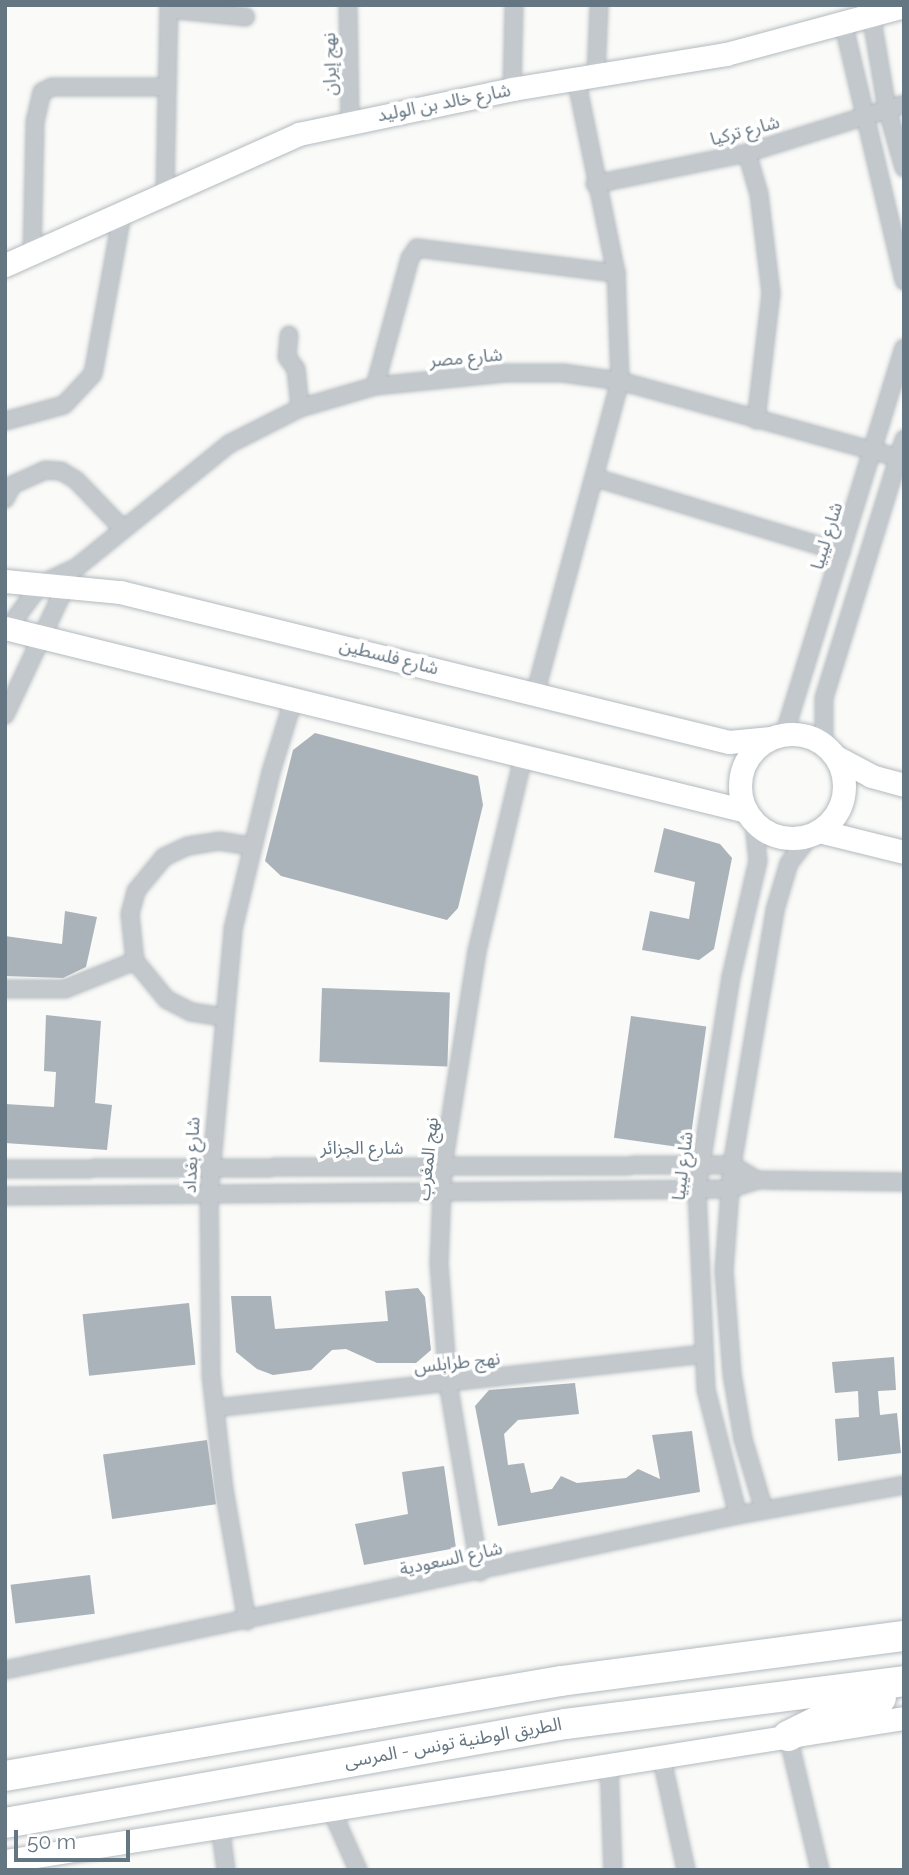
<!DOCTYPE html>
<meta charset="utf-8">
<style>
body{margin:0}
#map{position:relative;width:909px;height:1875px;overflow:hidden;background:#fafaf8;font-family:Raleway,"Noto Sans Arabic",sans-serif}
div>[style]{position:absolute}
.building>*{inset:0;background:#aab3b9;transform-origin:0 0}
.roads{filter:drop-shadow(0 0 2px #b3babf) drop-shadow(0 0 2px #b3babf)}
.street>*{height:16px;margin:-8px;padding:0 8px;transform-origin:8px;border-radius:8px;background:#c3c8cc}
.secondary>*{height:23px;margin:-11.5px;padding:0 11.5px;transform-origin:11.5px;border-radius:11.5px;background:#fff}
.secondary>.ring{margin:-11.5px;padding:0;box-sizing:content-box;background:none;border:23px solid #fff;border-radius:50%}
.highway>*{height:30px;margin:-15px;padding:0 15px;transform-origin:15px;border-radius:15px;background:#fff}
span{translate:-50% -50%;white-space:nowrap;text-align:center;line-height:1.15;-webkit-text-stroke:7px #fff;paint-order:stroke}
.street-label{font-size:18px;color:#657683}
.frame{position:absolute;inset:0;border:7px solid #657683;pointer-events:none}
.scale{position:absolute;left:14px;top:1830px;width:116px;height:32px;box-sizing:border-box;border:4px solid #657683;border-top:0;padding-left:9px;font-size:21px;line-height:24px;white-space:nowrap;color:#657683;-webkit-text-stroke:5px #fff;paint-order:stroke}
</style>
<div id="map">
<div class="building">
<i style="clip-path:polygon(315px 733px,478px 776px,483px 805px,458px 908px,447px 920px,281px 876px,265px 861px,293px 750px)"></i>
<i style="clip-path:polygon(664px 828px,720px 844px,732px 858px,714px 949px,699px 960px,642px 950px,650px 911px,689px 919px,695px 882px,654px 872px)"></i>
<i style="clip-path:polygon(65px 911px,97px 917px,86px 967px,63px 978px,5px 976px,5px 936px,62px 944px)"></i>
<i style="left:322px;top:988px;width:128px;height:74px;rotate:2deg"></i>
<i style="clip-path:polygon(46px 1015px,101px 1021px,95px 1103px,112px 1105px,107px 1150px,5px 1143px,5px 1104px,54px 1107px,56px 1072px,44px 1071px)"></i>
<i style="left:631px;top:1016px;width:76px;height:123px;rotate:8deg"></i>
<i style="clip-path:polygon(418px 1288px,425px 1297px,431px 1350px,416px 1363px,377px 1363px,346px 1349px,332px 1350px,311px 1370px,273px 1375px,257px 1369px,236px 1352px,231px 1296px,271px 1296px,275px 1329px,388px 1321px,385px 1291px)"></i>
<i style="left:189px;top:1303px;width:62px;height:107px;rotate:84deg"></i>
<i style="clip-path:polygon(894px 1357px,896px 1390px,878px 1391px,880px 1415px,897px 1413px,901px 1453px,838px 1461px,835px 1419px,859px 1417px,858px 1391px,835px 1393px,832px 1362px)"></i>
<i style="clip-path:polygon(575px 1383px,579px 1414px,518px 1420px,504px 1434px,508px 1465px,524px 1463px,531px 1493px,552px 1489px,561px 1476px,577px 1483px,626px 1478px,638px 1469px,660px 1479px,652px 1435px,692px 1431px,700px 1492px,498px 1526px,475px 1406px,489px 1390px)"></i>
<i style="left:207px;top:1440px;width:65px;height:105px;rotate:82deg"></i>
<i style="clip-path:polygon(444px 1466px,456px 1548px,364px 1565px,355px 1524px,408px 1514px,402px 1472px)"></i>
<i style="left:90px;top:1575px;width:39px;height:80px;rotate:83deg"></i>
</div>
<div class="roads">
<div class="street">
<i style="left:348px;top:5px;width:116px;rotate:89deg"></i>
<i style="left:870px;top:8px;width:101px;rotate:80.4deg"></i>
<i style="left:887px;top:108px;width:62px;rotate:74.2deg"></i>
<i style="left:169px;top:9px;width:77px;rotate:5.9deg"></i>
<i style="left:843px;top:22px;width:266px;rotate:76.7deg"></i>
<i style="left:596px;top:75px;width:70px;rotate:-87.5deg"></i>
<i style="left:512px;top:89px;width:84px;rotate:-88.6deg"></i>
<i style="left:747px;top:153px;width:43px;rotate:73.7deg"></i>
<i style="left:759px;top:194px;width:100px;rotate:83.1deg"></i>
<i style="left:771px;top:293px;width:128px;rotate:96.7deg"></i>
<i style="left:595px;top:184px;width:155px;rotate:-11.5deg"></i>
<i style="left:747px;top:153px;width:164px;rotate:-17.3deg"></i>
<i style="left:165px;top:193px;width:188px;rotate:-88.8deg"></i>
<i style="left:32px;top:257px;width:135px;rotate:-88.7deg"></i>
<i style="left:35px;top:122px;width:31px;rotate:-77deg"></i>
<i style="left:42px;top:92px;width:11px;rotate:-27deg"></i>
<i style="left:52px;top:87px;width:115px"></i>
<i style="left:289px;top:335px;width:22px;rotate:95deg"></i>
<i style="left:287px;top:357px;width:15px;rotate:53deg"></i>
<i style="left:296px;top:369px;width:39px;rotate:84deg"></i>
<i style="left:375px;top:386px;width:133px;rotate:-74.7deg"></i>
<i style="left:410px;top:258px;width:12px;rotate:-55deg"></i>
<i style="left:417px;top:248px;width:201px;rotate:7.2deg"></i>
<i style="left:5px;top:421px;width:61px;rotate:-15.2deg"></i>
<i style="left:64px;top:405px;width:42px;rotate:-46.9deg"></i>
<i style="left:93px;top:374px;width:163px;rotate:-79.7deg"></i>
<i style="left:596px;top:478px;width:256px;rotate:16.8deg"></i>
<i style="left:5px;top:499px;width:16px;rotate:-63deg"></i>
<i style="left:12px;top:485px;width:36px;rotate:-24deg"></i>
<i style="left:45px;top:470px;width:16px;rotate:4deg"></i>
<i style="left:61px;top:471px;width:17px;rotate:31deg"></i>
<i style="left:76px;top:480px;width:66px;rotate:46.2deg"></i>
<i style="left:5px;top:632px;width:60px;rotate:-53.1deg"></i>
<i style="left:41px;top:584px;width:38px;rotate:-25deg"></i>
<i style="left:76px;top:568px;width:197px;rotate:-39deg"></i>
<i style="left:229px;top:444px;width:80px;rotate:-26.9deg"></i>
<i style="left:300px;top:408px;width:78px;rotate:-16.3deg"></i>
<i style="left:375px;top:386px;width:131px;rotate:-5.7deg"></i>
<i style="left:505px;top:373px;width:58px"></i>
<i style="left:563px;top:373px;width:58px;rotate:8deg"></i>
<i style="left:620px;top:381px;width:295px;rotate:15.4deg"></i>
<i style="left:535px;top:694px;width:324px;rotate:-74.8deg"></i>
<i style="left:620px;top:381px;width:108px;rotate:-92.1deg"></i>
<i style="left:616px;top:273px;width:199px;rotate:-101.6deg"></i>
<i style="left:5px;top:715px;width:150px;rotate:-64.8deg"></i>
<i style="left:784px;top:735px;width:405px;rotate:-72.8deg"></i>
<i style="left:824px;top:746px;width:48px;rotate:-90deg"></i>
<i style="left:824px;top:698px;width:271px;rotate:-72.8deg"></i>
<i style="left:5px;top:989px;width:60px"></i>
<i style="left:65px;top:989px;width:75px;rotate:-21.8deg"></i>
<i style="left:223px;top:1017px;width:32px;rotate:-171deg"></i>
<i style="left:191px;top:1012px;width:27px;rotate:-153deg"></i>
<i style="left:167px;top:1000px;width:50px;rotate:-129.4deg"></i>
<i style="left:135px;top:961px;width:47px;rotate:-96.1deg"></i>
<i style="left:130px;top:914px;width:24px;rotate:-75deg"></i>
<i style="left:136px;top:891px;width:44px;rotate:-50.5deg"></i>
<i style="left:164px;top:857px;width:26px;rotate:-25deg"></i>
<i style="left:188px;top:846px;width:31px;rotate:-9deg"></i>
<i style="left:219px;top:841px;width:33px;rotate:9deg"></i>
<i style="left:5px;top:1169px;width:727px;rotate:-0.32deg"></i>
<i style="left:732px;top:1165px;width:29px;rotate:31deg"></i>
<i style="left:5px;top:1196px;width:725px;rotate:-0.55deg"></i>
<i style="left:730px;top:1189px;width:28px;rotate:-18deg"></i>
<i style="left:757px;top:1180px;width:147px;rotate:0.8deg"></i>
<i style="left:215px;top:1408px;width:491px;rotate:-6.3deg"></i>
<i style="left:764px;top:1510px;width:74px;rotate:-106.5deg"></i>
<i style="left:743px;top:1439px;width:66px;rotate:-99.6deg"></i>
<i style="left:732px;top:1374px;width:103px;rotate:-94.4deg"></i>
<i style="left:724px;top:1271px;width:106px;rotate:-85.7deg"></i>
<i style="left:732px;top:1165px;width:259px;rotate:-80.4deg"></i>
<i style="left:775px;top:910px;width:49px;rotate:-73.4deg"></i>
<i style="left:789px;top:863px;width:34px;rotate:-52deg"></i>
<i style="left:738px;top:1515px;width:130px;rotate:-104.3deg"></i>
<i style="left:706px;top:1389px;width:200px;rotate:-92.6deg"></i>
<i style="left:697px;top:1189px;width:215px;rotate:-80.9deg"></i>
<i style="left:731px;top:977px;width:119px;rotate:-76.9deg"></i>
<i style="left:758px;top:861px;width:39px;rotate:-96deg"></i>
<i style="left:480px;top:1572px;width:192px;rotate:-99.6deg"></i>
<i style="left:448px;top:1383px;width:119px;rotate:-94.3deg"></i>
<i style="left:439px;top:1264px;width:98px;rotate:-87.7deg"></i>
<i style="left:443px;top:1166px;width:218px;rotate:-81deg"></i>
<i style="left:477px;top:951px;width:203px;rotate:-76.6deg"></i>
<i style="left:247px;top:1621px;width:134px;rotate:-99.9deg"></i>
<i style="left:224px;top:1489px;width:115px;rotate:-96.5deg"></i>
<i style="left:211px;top:1375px;width:180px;rotate:-90.6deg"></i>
<i style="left:209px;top:1195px;width:267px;rotate:-84.8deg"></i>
<i style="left:233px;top:929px;width:162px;rotate:-76.4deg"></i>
<i style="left:271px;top:772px;width:77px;rotate:-72.7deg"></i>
<i style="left:5px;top:1670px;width:749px;rotate:-11.94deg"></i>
<i style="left:738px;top:1515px;width:169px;rotate:-10.2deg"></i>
<i style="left:788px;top:1736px;width:138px;rotate:76.6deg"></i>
<i style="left:661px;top:1755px;width:118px;rotate:77.7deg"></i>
<i style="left:609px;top:1763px;width:107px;rotate:87.9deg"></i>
<i style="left:330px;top:1807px;width:69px;rotate:66deg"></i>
<i style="left:220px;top:1825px;width:45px;rotate:82.4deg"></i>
</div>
<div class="secondary">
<i style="left:5px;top:265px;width:322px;rotate:-24deg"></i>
<i style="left:299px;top:134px;width:218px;rotate:-11.9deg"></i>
<i style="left:512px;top:89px;width:217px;rotate:-9.3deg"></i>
<i style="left:726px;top:54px;width:184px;rotate:-15.1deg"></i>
<i style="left:5px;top:581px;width:116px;rotate:5.5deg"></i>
<i style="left:120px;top:592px;width:627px;rotate:13.84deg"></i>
<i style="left:729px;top:742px;width:42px;rotate:-5.4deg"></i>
<i style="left:5px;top:628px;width:763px;rotate:13.87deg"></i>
<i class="ring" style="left:740px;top:734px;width:81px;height:81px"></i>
<i style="left:836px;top:757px;width:40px;rotate:28deg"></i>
<i style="left:871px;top:776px;width:34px;rotate:15deg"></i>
<i style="left:819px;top:831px;width:88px;rotate:13.9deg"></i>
<i style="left:5px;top:1861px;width:910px;rotate:-9.04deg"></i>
</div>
<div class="highway">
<i style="left:788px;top:1736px;width:54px;rotate:-26.6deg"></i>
<i style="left:836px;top:1712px;width:47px;rotate:-17.3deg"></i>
<i style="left:5px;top:1776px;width:564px;rotate:-9.7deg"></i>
<i style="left:561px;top:1681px;width:346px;rotate:-7.5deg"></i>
<i style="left:5px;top:1823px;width:569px;rotate:-10.03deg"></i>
<i style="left:565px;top:1724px;width:342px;rotate:-7.2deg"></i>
</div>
</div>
<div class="street-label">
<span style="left:330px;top:64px;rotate:-91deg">نهج إيران</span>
<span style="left:444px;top:103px;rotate:-11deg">شارع خالد بن الوليد</span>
<span style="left:745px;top:131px;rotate:-15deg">شارع تركيا</span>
<span style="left:466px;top:358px;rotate:-5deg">شارع مصر</span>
<span style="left:827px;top:536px;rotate:-73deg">شارع ليبيا</span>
<span style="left:389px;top:657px;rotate:14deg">شارع فلسطين</span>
<span style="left:362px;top:1148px">شارع الجزائر</span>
<span style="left:192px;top:1155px;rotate:-87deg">شارع بغداد</span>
<span style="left:428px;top:1159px;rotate:-84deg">نهج المغرب</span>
<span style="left:683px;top:1166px;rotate:-83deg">شارع ليبيا</span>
<span style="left:457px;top:1363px;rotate:-6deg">نهج طرابلس</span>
<span style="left:451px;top:1559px;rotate:-12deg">شارع السعودية</span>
<span style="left:453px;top:1743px;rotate:-10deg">الطريق الوطنية تونس - المرسى</span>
</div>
<div class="frame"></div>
<div class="scale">50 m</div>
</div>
